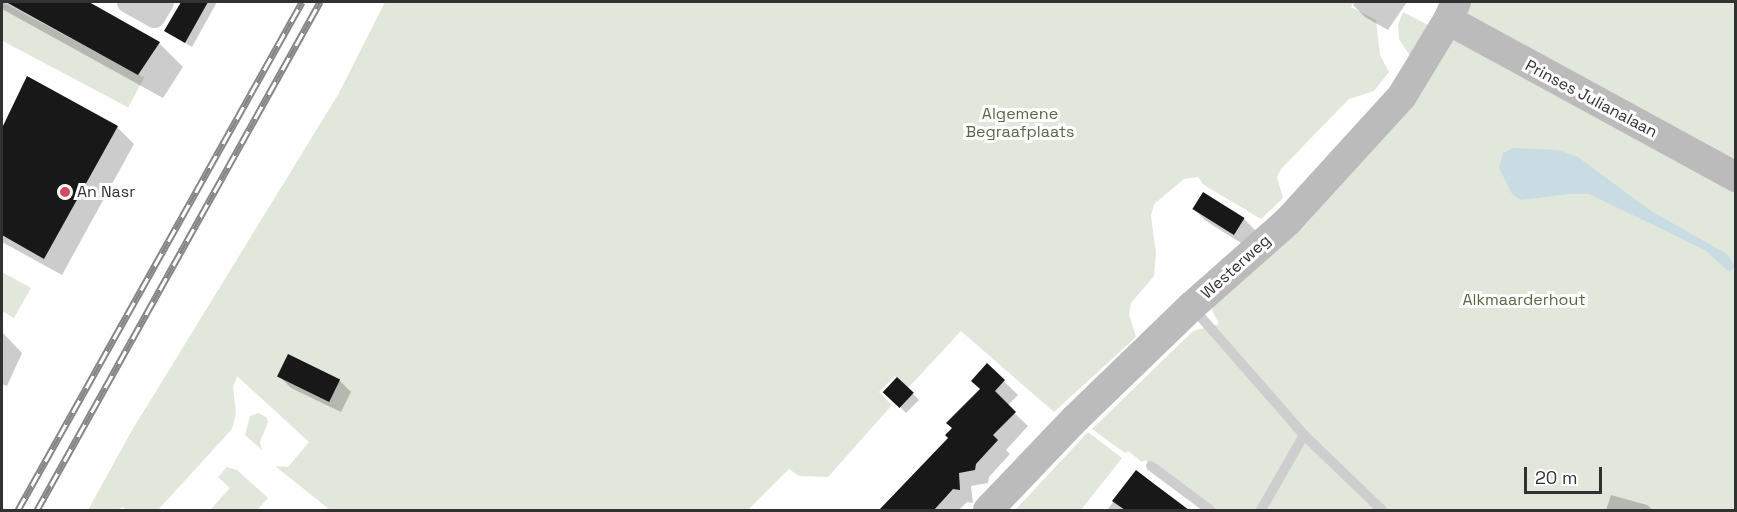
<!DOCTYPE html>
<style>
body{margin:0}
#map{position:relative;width:1737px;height:512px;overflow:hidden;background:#fff;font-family:"Space Grotesk",sans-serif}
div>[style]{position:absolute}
.green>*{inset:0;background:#e2e7dc;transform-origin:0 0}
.water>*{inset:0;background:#c9dce3}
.shadow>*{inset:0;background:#0003}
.building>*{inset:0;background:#181818;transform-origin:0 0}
.lane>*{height:10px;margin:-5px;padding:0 5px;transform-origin:5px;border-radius:5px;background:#cecece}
.street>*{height:21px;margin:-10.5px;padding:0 10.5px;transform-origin:10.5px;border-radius:10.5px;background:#cecece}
.secondary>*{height:30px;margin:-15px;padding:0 15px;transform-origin:15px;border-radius:15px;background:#bbb}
.rail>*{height:7px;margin-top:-3.5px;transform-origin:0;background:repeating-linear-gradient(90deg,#fff 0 14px,#868686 0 28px);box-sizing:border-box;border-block:2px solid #868686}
.dots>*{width:16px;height:16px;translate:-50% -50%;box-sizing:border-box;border:3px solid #fff;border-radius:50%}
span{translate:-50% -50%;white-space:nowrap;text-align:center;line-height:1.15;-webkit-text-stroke:6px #fff;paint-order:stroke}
.street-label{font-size:16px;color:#313131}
.park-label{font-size:16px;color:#586844}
.poi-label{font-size:16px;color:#313131}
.left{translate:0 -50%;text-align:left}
.frame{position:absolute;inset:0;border:3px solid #313131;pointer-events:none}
.scale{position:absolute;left:1524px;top:467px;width:78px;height:27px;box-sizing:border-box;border:3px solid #313131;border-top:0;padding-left:8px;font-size:18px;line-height:21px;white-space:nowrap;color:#313131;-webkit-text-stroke:4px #fff;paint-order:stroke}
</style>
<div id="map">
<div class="green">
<i style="left:2px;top:2px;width:161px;height:34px;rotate:28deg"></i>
<i style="clip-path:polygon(385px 2px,1354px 2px,1351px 7px,1376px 20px,1380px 55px,1389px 72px,1374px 91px,1349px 99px,1281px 169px,1277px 177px,1283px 198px,1261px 219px,1204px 185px,1198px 177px,1184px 179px,1154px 204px,1151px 216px,1156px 253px,1154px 276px,1131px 303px,1129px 314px,1136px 337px,1054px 412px,961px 331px,908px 388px,895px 376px,879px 392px,892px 405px,828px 477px,799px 476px,789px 469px,748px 510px,330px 510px,275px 466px,288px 467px,309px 442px,237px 376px,233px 387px,236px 414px,232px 429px,158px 510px,127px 510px,122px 507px,118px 510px,88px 510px,131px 432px,339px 93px)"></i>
<i style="clip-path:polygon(1467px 2px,1735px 2px,1735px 510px,1213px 510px,1145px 460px,1142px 462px,1128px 451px,1125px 453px,1092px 429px,1193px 331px,1219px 324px,1212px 310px,1213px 306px)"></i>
<i style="clip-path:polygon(1403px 12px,1430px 26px,1410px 56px,1399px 39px,1398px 25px)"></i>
<i style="clip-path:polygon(2px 272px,31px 288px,14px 318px,2px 311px)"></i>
<i style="clip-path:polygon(259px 413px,267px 418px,268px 422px,260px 442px,262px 450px,245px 435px,250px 416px)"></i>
<i style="clip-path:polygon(1088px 432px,1122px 458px,1081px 510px,1015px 510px)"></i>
<i style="clip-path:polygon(227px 467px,237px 470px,268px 498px,257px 510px,210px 510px,230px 488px,218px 477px)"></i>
</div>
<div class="water">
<i style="clip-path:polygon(1513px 148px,1558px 150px,1578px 157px,1651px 211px,1727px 254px,1735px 266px,1729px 272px,1705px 250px,1589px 194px,1569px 194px,1521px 200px,1512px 194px,1499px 168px,1503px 153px)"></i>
</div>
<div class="shadow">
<i style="clip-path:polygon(2px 2px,84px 2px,159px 43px,183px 67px,163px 98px,2px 9px)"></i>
<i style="clip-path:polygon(182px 2px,217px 2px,192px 47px,166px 31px)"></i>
<i style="clip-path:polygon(1355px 2px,1407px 2px,1388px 30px,1365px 17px,1353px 5px)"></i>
<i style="clip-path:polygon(28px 78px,117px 127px,134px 144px,62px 275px,2px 242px,2px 131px)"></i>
<i style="clip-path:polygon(1194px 209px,1244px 219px,1256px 231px,1246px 246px,1206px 221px)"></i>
<i style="clip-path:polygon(2px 332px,22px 353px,7px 386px,2px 384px)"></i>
<i style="clip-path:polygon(987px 365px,1018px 395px,1007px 406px,1028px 426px,1006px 450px,1010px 454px,989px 477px,988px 483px,971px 486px,973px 503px,967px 502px,959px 510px,882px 510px,950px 438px,982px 389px)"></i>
<i style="clip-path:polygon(279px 376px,339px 380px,351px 392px,341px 412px,291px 388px)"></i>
<i style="clip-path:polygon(885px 392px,913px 394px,919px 400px,906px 413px)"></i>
<i style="clip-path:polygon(1137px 472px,1187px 510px,1107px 510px)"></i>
<i style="clip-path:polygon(1611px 495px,1647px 505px,1653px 510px,1606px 510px)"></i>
</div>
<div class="building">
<i style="clip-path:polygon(6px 2px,89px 2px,160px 42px,138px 75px)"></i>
<i style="clip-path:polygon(181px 2px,208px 2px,185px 43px,164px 31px)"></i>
<i style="clip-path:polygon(27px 76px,118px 126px,44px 259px,2px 235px,2px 128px)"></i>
<i style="left:1203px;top:192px;width:49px;height:20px;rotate:32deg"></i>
<i style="left:288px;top:354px;width:58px;height:25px;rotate:26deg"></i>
<i style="clip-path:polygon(987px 363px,1005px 380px,995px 391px,1016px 412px,993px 435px,998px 440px,976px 464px,975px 470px,959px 473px,960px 490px,953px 489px,934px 510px,879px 510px,948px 438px,945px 435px,952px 428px,946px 423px,980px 389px,971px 381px)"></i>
<i style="left:897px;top:377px;width:23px;height:21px;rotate:43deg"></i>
<i style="clip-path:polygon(1136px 470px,1153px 483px,1189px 510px,1125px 510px,1112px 501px)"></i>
</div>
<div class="lane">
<i style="left:1192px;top:307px;width:170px;rotate:48.8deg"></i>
<i style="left:1304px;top:435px;width:108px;rotate:43.9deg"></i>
<i style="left:1151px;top:466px;width:74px;rotate:36.7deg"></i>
<i style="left:1261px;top:510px;width:86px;rotate:-60.2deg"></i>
</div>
<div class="street">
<i style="left:127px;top:2px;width:31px;rotate:29deg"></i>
<i style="left:154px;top:17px;width:17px;rotate:-59deg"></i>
</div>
<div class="secondary">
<i style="left:1448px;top:20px;width:328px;rotate:28.6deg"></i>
<i style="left:988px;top:510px;width:127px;rotate:-46.3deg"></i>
<i style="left:1076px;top:418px;width:161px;rotate:-44deg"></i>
<i style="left:1192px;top:306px;width:128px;rotate:-41.5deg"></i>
<i style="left:1288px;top:221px;width:169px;rotate:-47.6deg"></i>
<i style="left:1402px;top:96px;width:89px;rotate:-58.8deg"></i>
<i style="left:1448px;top:20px;width:20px;rotate:-66deg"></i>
</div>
<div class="rail">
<i style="left:18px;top:510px;width:582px;rotate:-60.79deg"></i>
<i style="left:37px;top:510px;width:582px;rotate:-60.88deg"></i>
</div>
<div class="dots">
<i style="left:65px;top:192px;background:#d14b61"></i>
</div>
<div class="street-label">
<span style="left:1591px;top:99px;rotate:28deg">Prinses Julianalaan</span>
<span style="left:1236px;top:267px;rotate:-42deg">Westerweg</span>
</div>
<div class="park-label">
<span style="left:1020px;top:123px">Algemene<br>Begraafplaats</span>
<span style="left:1524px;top:300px">Alkmaarderhout</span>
</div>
<div class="poi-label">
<span class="left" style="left:77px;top:192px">An Nasr</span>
</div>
<div class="frame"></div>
<div class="scale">20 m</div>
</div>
